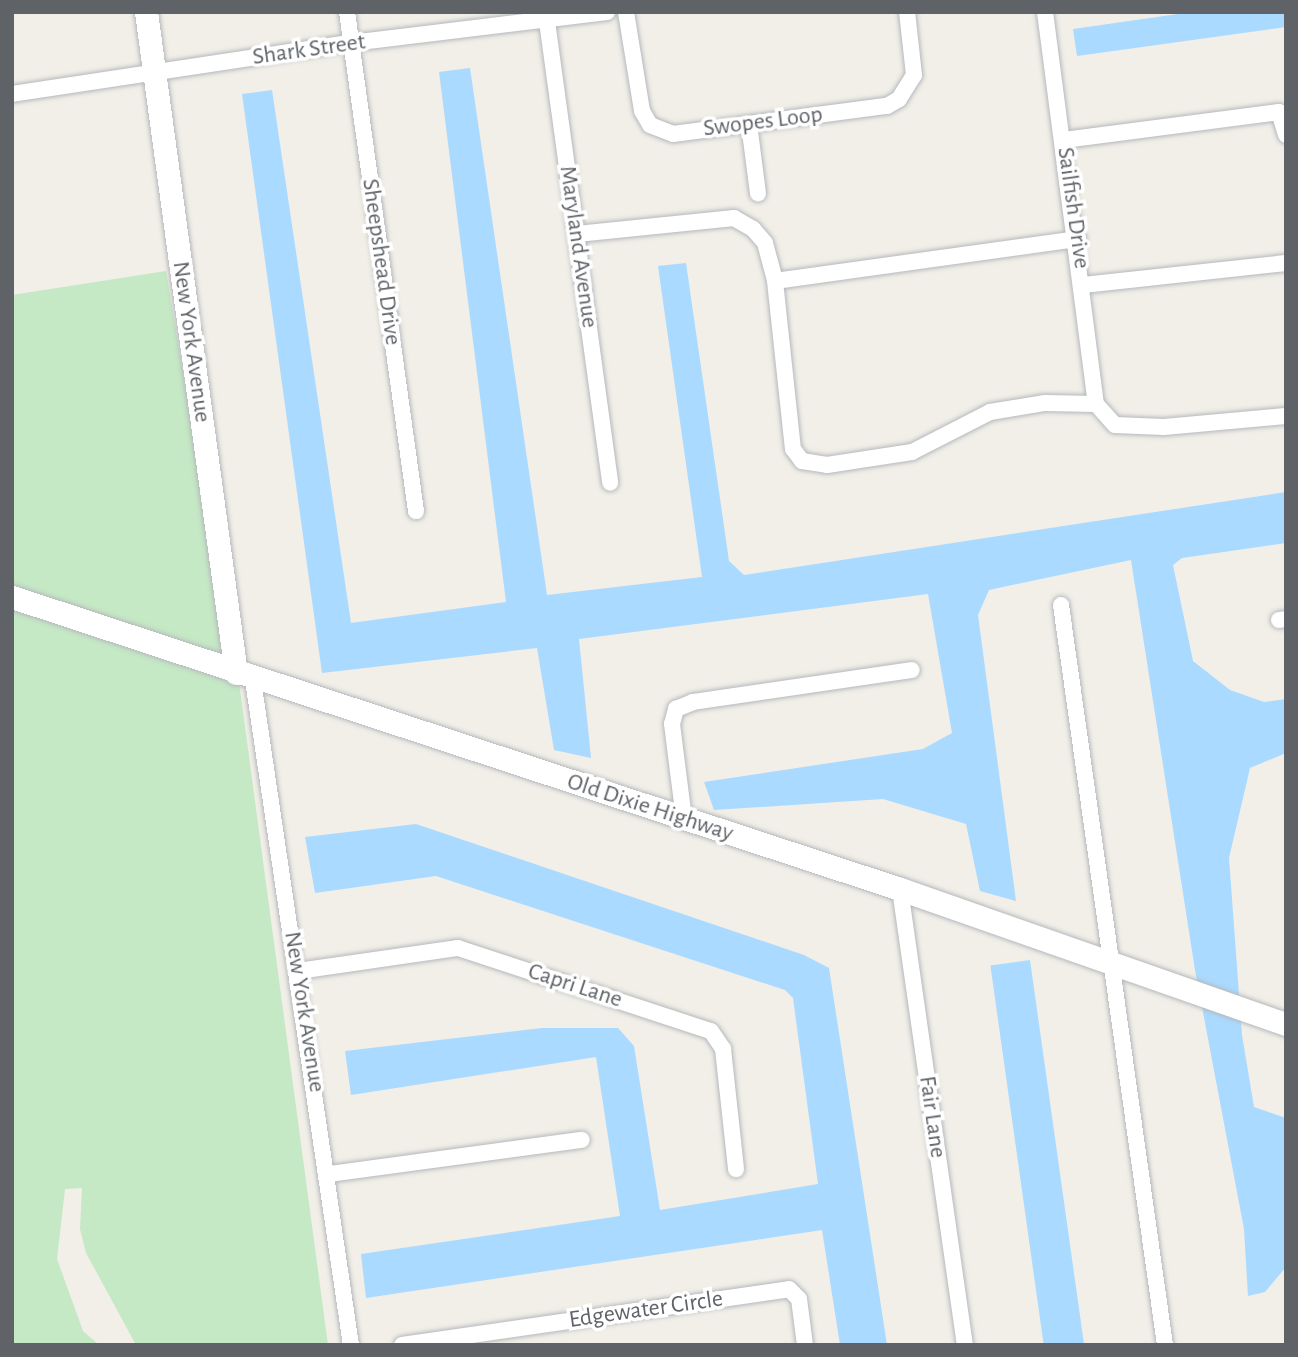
<!DOCTYPE html>
<style>
body{margin:0}
#map{position:relative;width:1298px;height:1357px;overflow:hidden;background:#f1efe8;font-family:"Alegreya Sans",sans-serif}
div>[style]{position:absolute}
.green>*{inset:0;background:#c5e8c5}
.water>*{inset:0;background:#aadaff;transform-origin:0 0}
.roads{filter:drop-shadow(0 0 2px #b5b8bc) drop-shadow(0 0 2px #b5b8bc)}
.street>*{height:16px;margin:-8px;padding:0 8px;transform-origin:8px;border-radius:8px;background:#fff}
.secondary>*{height:23px;margin:-11.5px;padding:0 11.5px;transform-origin:11.5px;border-radius:11.5px;background:#fff}
span{translate:-50% -50%;white-space:nowrap;text-align:center;line-height:1.15;-webkit-text-stroke:7px #fff;paint-order:stroke}
.street-label{font-size:24px;color:#5f6368}
.frame{position:absolute;inset:0;border:14px solid #5f6368;pointer-events:none}
</style>
<div id="map">
<div class="green">
<i style="clip-path:polygon(166px 271px,202px 486px,226px 662px,12px 585px,12px 295px)"></i>
<i style="clip-path:polygon(12px 605px,239px 682px,328px 1345px,136px 1345px,86px 1253px,80px 1229px,82px 1188px,65px 1189px,57px 1259px,83px 1331px,99px 1345px,12px 1345px)"></i>
</div>
<div class="water">
<i style="clip-path:polygon(1192px 12px,1286px 12px,1286px 27px,1077px 56px,1073px 29px)"></i>
<i style="clip-path:polygon(470px 68px,547px 595px,702px 577px,658px 266px,686px 263px,729px 561px,744px 575px,1286px 492px,1286px 543px,1182px 558px,1173px 565px,1193px 661px,1230px 690px,1264px 702px,1286px 699px,1286px 753px,1250px 768px,1229px 858px,1242px 1035px,1254px 1107px,1286px 1118px,1286px 1267px,1265px 1292px,1248px 1296px,1244px 1229px,1195px 970px,1131px 560px,989px 590px,978px 615px,1016px 901px,980px 891px,966px 824px,883px 799px,714px 810px,704px 782px,923px 749px,952px 733px,928px 594px,579px 639px,591px 758px,554px 750px,537px 648px,322px 673px,242px 94px,272px 90px,351px 623px,506px 602px,439px 72px)"></i>
<i style="clip-path:polygon(416px 824px,804px 955px,829px 968px,887px 1345px,840px 1345px,822px 1230px,366px 1298px,361px 1254px,620px 1216px,596px 1057px,351px 1095px,345px 1051px,542px 1028px,618px 1028px,634px 1046px,660px 1210px,818px 1184px,793px 998px,785px 990px,436px 876px,315px 893px,305px 837px)"></i>
<i style="left:1030px;top:960px;width:389px;height:40px;rotate:82deg"></i>
</div>
<div class="roads">
<div class="street">
<i style="left:347px;top:12px;width:504px;rotate:82.13deg"></i>
<i style="left:626px;top:12px;width:100px;rotate:80.8deg"></i>
<i style="left:642px;top:111px;width:16px;rotate:60deg"></i>
<i style="left:650px;top:125px;width:25px;rotate:21deg"></i>
<i style="left:673px;top:134px;width:216px;rotate:-7.5deg"></i>
<i style="left:887px;top:106px;width:14px;rotate:-30deg"></i>
<i style="left:899px;top:99px;width:28px;rotate:-58deg"></i>
<i style="left:914px;top:75px;width:63px;rotate:-96.3deg"></i>
<i style="left:1045px;top:12px;width:395px;rotate:82.6deg"></i>
<i style="left:546px;top:14px;width:473px;rotate:82.2deg"></i>
<i style="left:12px;top:94px;width:343px;rotate:-8.6deg"></i>
<i style="left:351px;top:43px;width:258px;rotate:-6.9deg"></i>
<i style="left:749px;top:124px;width:70px;rotate:82.6deg"></i>
<i style="left:1064px;top:140px;width:217px;rotate:-7.4deg"></i>
<i style="left:1279px;top:112px;width:24px;rotate:73deg"></i>
<i style="left:577px;top:234px;width:158px;rotate:-5.8deg"></i>
<i style="left:734px;top:218px;width:22px;rotate:30deg"></i>
<i style="left:753px;top:229px;width:18px;rotate:49deg"></i>
<i style="left:765px;top:243px;width:39px;rotate:75deg"></i>
<i style="left:775px;top:281px;width:169px;rotate:83.9deg"></i>
<i style="left:793px;top:449px;width:15px;rotate:53deg"></i>
<i style="left:802px;top:461px;width:25px;rotate:9deg"></i>
<i style="left:827px;top:465px;width:86px;rotate:-8.7deg"></i>
<i style="left:912px;top:452px;width:88px;rotate:-27.1deg"></i>
<i style="left:990px;top:412px;width:56px;rotate:-9.3deg"></i>
<i style="left:1045px;top:403px;width:51px;rotate:1.1deg"></i>
<i style="left:1096px;top:404px;width:28px;rotate:48deg"></i>
<i style="left:1115px;top:425px;width:49px;rotate:2.3deg"></i>
<i style="left:1164px;top:427px;width:122px;rotate:-5.2deg"></i>
<i style="left:775px;top:281px;width:306px;rotate:-7.9deg"></i>
<i style="left:1083px;top:285px;width:204px;rotate:-6.2deg"></i>
<i style="left:1061px;top:605px;width:747px;rotate:82deg"></i>
<i style="left:1279px;top:620px;width:7px;rotate:-8deg"></i>
<i style="left:253px;top:680px;width:672px;rotate:81.62deg"></i>
<i style="left:684px;top:819px;width:96px;rotate:-97.2deg"></i>
<i style="left:672px;top:724px;width:16px;rotate:-75deg"></i>
<i style="left:676px;top:709px;width:18px;rotate:-22deg"></i>
<i style="left:693px;top:702px;width:221px;rotate:-8.3deg"></i>
<i style="left:900px;top:889px;width:461px;rotate:81.9deg"></i>
<i style="left:298px;top:971px;width:162px;rotate:-8.2deg"></i>
<i style="left:458px;top:948px;width:266px;rotate:18.2deg"></i>
<i style="left:711px;top:1031px;width:22px;rotate:56deg"></i>
<i style="left:723px;top:1049px;width:121px;rotate:83.8deg"></i>
<i style="left:329px;top:1174px;width:255px;rotate:-7.7deg"></i>
<i style="left:402px;top:1345px;width:391px;rotate:-8.2deg"></i>
<i style="left:789px;top:1289px;width:14px;rotate:45deg"></i>
<i style="left:799px;top:1299px;width:46px;rotate:82.6deg"></i>
</div>
<div class="secondary">
<i style="left:146px;top:12px;width:667px;rotate:82.25deg"></i>
<i style="left:12px;top:597px;width:935px;rotate:18.2deg"></i>
<i style="left:900px;top:889px;width:409px;rotate:19.3deg"></i>
</div>
</div>
<div class="street-label">
<span style="left:309px;top:50px;rotate:-8deg">Shark Street</span>
<span style="left:763px;top:122px;rotate:-7deg">Swopes Loop</span>
<span style="left:1073px;top:208px;rotate:82deg">Sailfish Drive</span>
<span style="left:578px;top:247px;rotate:82deg">Maryland Avenue</span>
<span style="left:381px;top:262px;rotate:82deg">Sheepshead Drive</span>
<span style="left:191px;top:342px;rotate:82deg">New York Avenue</span>
<span style="left:650px;top:808px;rotate:18deg">Old Dixie Highway</span>
<span style="left:575px;top:986px;rotate:18deg">Capri Lane</span>
<span style="left:304px;top:1012px;rotate:81deg">New York Avenue</span>
<span style="left:932px;top:1117px;rotate:82deg">Fair Lane</span>
<span style="left:646px;top:1310px;rotate:-8deg">Edgewater Circle</span>
</div>
<div class="frame"></div>
</div>
